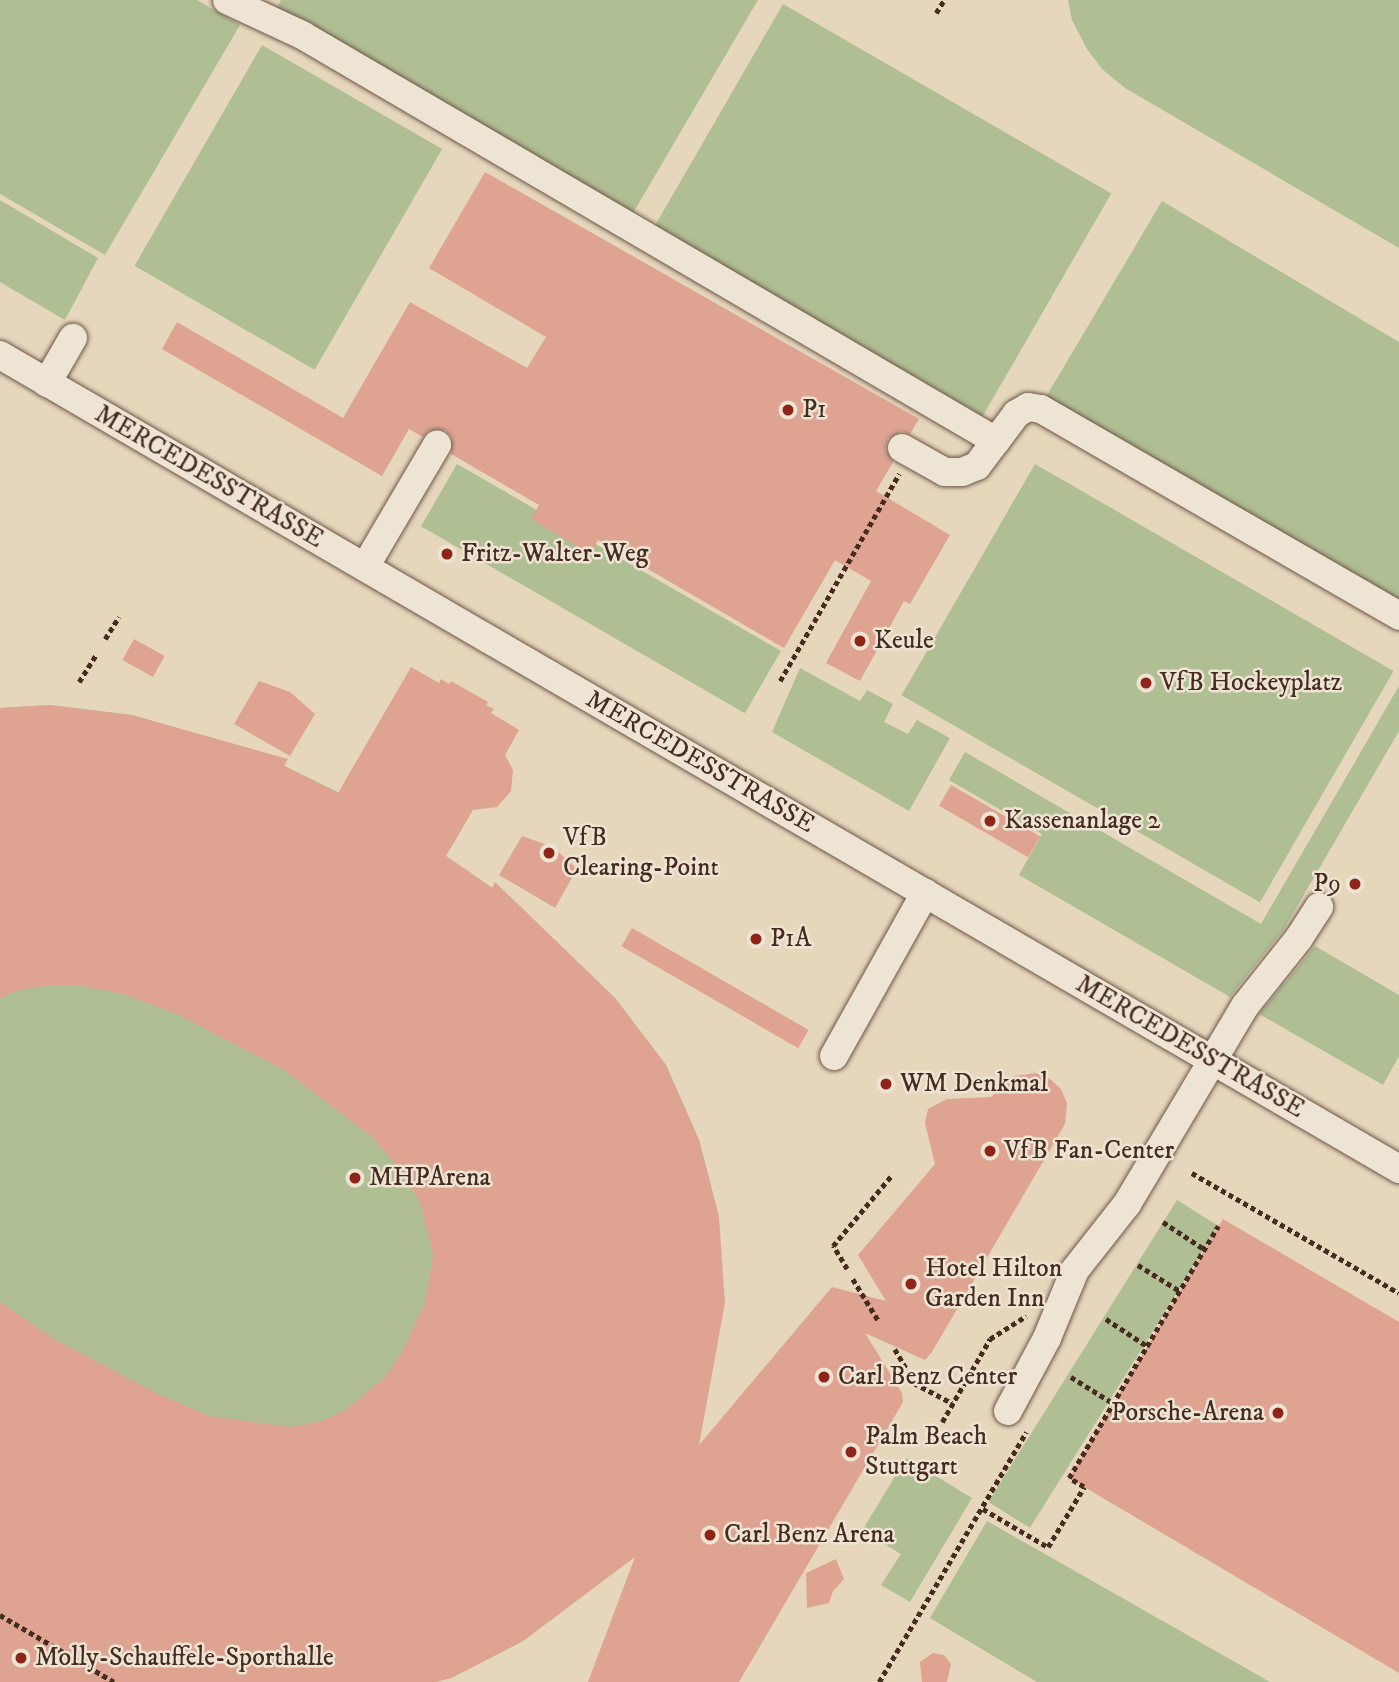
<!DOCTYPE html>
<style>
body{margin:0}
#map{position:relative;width:1399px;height:1682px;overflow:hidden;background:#e5d6bc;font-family:"IM FELL DW Pica",serif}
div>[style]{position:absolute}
.green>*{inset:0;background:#b0be94;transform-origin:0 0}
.building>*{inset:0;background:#dea491;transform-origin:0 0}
.path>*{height:4.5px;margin-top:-2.25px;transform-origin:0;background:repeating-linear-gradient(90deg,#462b21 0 5px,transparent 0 8.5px)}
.roads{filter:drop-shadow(0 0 2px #6e5648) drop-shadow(0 0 2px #6e5648)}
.minor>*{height:28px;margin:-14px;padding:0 14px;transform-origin:14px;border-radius:14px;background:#eee4d3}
.dots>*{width:19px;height:19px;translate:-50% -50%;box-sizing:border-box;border:4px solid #eee4d3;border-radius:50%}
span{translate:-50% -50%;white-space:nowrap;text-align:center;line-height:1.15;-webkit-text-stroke:5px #eee4d3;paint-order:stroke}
.poi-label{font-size:26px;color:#462b21}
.left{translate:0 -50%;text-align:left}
.right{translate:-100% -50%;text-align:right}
.street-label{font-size:26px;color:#462b21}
</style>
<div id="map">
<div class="green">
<i style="clip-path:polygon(0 0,197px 0,240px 25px,105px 255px,0 194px)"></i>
<i style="clip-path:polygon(281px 0,758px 0,633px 213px,277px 7px)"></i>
<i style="clip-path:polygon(1068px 0,1399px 0,1399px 248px,1125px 88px,1102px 69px,1087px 49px,1072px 20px)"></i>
<i style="left:783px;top:4px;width:379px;height:257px;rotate:30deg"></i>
<i style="left:262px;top:45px;width:208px;height:255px;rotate:30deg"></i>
<i style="clip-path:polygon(0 200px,98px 258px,65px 320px,0 282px)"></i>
<i style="clip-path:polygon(1162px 201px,1399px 342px,1399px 599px,1046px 397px)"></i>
<i style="left:457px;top:464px;width:374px;height:72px;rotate:30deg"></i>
<i style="left:1035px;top:464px;width:414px;height:267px;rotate:30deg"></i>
<i style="clip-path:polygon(800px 668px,860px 701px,867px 690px,893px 704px,884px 722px,908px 734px,917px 720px,950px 738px,909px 811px,772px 732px)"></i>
<i style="clip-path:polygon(1399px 686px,1399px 731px,1284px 929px,1230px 997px,1019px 875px,1042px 834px,949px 780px,965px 752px,1261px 924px)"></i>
<i style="clip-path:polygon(49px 705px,132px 715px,209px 737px,285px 766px,358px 802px,427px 843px,494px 889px,556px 941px,615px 998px,666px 1065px,699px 1140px,719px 1217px,641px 1532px,588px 1592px,523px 1641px,451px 1678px,435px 1682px,157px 1682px,0 1619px,0 708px)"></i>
<i style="clip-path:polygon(1315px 946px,1399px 995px,1399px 1056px,1383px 1085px,1259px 1014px)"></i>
<i style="left:1177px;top:1200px;width:49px;height:356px;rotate:32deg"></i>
<i style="clip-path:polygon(906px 1458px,972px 1498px,910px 1602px,881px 1585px,901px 1554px,862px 1531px)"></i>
<i style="clip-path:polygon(987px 1521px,1270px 1682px,1037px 1682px,930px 1618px)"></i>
</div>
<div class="building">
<i style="clip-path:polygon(485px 172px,919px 419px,910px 434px,901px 431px,888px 439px,885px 449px,893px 462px,876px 491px,950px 535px,910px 604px,904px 601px,860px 681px,826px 663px,871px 581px,835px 560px,784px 648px,598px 540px,590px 554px,531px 519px,539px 505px,451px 454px,452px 437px,445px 430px,429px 430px,423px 437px,409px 429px,382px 476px,162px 349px,177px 322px,343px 418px,410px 302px,527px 368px,546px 337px,429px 268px)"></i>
<i style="left:134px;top:639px;width:35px;height:24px;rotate:29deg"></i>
<i style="clip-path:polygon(411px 667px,439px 683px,441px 679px,449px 684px,451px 681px,488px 702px,486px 705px,494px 709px,491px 713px,519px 730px,505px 755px,513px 770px,511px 791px,497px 807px,473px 810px,446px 856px,492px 888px,495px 882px,615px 998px,666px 1065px,699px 1140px,719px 1217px,725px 1303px,699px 1445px,832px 1287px,886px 1301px,858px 1255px,935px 1164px,925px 1123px,928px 1109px,947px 1099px,991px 1097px,1014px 1076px,1036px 1073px,1050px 1079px,1061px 1089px,1067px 1103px,1065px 1124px,932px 1352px,925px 1360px,865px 1333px,902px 1393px,903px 1402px,739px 1682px,588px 1682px,635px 1557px,523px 1641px,451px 1678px,435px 1682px,0 1682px,0 1302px,54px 1339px,158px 1394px,210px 1416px,291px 1427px,319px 1422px,344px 1411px,384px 1378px,400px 1356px,425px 1303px,433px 1254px,420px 1202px,402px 1172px,372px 1137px,284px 1070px,179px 1015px,127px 995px,84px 986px,50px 985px,19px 990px,0 998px,0 708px,49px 705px,131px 715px,288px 759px,284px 766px,338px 793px)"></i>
<i style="clip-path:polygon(259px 681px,290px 692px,315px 714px,290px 756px,234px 724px)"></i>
<i style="left:951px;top:785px;width:103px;height:24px;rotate:30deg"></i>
<i style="clip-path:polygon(522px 836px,553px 847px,577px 869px,555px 908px,499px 875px)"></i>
<i style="left:632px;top:928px;width:204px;height:21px;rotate:30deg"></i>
<i style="clip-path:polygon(1223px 1219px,1399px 1322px,1399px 1673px,1069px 1478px)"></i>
<i style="clip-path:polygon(836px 1559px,844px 1579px,833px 1591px,829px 1603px,807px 1608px,806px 1573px)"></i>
<i style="clip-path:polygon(933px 1653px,944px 1655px,951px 1664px,947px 1682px,922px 1682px,920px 1662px)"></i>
</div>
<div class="path">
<i style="left:936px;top:13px;width:15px;rotate:-58deg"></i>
<i style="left:105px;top:639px;width:26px;rotate:-58deg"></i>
<i style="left:780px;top:681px;width:239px;rotate:-60.1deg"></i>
<i style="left:79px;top:682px;width:32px;rotate:-58deg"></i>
<i style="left:1192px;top:1173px;width:239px;rotate:30.1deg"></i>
<i style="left:1163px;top:1222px;width:49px;rotate:33.4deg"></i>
<i style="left:1138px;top:1265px;width:49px;rotate:31.8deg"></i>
<i style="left:847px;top:1269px;width:27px;rotate:-121deg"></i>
<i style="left:833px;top:1246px;width:92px;rotate:-50.3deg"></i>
<i style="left:853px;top:1279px;width:48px;rotate:58.6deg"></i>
<i style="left:1106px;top:1319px;width:49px;rotate:33.4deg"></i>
<i style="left:895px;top:1349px;width:28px;rotate:60deg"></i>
<i style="left:1071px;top:1377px;width:49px;rotate:31.8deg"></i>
<i style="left:914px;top:1383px;width:43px;rotate:27.8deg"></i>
<i style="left:942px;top:1422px;width:96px;rotate:-60deg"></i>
<i style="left:990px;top:1339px;width:43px;rotate:-32.6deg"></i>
<i style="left:983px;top:1509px;width:75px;rotate:30.3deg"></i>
<i style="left:1048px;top:1547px;width:70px;rotate:-59deg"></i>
<i style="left:1084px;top:1487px;width:17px;rotate:-149deg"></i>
<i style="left:1069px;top:1478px;width:293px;rotate:-59.4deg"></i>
<i style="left:0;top:1615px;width:132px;rotate:30.4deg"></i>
<i style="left:879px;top:1682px;width:290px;rotate:-59.5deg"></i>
</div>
<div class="roads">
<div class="minor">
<i style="left:227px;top:0;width:83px;rotate:25deg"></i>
<i style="left:302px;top:35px;width:804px;rotate:30.33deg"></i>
<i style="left:996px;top:441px;width:34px;rotate:-53deg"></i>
<i style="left:1016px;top:414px;width:14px;rotate:-30deg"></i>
<i style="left:1028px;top:407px;width:13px;rotate:9deg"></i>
<i style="left:1041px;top:409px;width:414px;rotate:30deg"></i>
<i style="left:0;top:355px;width:1619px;rotate:30.19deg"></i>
<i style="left:47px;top:383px;width:52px;rotate:-60deg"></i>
<i style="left:902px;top:448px;width:49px;rotate:29.2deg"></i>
<i style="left:945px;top:472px;width:17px"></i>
<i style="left:962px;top:472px;width:16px;rotate:-22deg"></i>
<i style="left:977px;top:466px;width:31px;rotate:-53deg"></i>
<i style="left:365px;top:567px;width:142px;rotate:-59.5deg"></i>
<i style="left:834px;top:1056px;width:187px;rotate:-60.8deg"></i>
<i style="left:1008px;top:1411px;width:83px;rotate:-61.9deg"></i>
<i style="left:1047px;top:1338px;width:74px;rotate:-67.6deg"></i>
<i style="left:1075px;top:1270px;width:84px;rotate:-51.8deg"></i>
<i style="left:1127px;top:1204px;width:230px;rotate:-59.2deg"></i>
<i style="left:1245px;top:1006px;width:87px;rotate:-51.5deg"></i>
<i style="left:1299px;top:938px;width:37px;rotate:-57deg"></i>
</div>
</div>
<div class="dots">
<i style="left:788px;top:410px;background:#8f2418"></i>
<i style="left:447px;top:554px;background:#8f2418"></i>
<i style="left:860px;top:641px;background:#8f2418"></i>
<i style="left:1146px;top:683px;background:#8f2418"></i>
<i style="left:990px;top:821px;background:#8f2418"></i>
<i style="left:549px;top:853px;background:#8f2418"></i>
<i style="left:1355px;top:884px;background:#8f2418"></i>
<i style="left:756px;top:939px;background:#8f2418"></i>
<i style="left:886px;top:1084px;background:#8f2418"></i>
<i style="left:990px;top:1151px;background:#8f2418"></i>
<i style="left:355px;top:1178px;background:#8f2418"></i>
<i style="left:911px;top:1284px;background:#8f2418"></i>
<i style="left:824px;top:1377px;background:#8f2418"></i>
<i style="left:1278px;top:1413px;background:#8f2418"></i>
<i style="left:851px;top:1452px;background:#8f2418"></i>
<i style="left:710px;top:1535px;background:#8f2418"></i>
<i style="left:21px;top:1658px;background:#8f2418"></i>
</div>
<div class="poi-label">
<span class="left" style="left:802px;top:410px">P1</span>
<span class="left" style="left:461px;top:554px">Fritz-Walter-Weg</span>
<span class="left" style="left:874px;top:641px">Keule</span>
<span class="left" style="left:1160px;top:683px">VfB Hockeyplatz</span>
<span class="left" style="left:1004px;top:821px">Kassenanlage 2</span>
<span class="left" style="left:563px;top:853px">VfB<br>Clearing-Point</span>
<span class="right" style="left:1341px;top:884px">P9</span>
<span class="left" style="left:770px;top:939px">P1A</span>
<span class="left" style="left:900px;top:1084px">WM Denkmal</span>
<span class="left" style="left:1004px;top:1151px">VfB Fan-Center</span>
<span class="left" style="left:369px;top:1178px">MHPArena</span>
<span class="left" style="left:925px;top:1284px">Hotel Hilton<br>Garden Inn</span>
<span class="left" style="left:838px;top:1377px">Carl Benz Center</span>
<span class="right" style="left:1264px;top:1413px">Porsche-Arena</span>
<span class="left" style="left:865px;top:1452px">Palm Beach<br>Stuttgart</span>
<span class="left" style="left:724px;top:1535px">Carl Benz Arena</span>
<span class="left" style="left:35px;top:1658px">Molly-Schauffele-Sporthalle</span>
</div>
<div class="street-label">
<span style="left:209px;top:477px;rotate:30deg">MERCEDESSTRASSE</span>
<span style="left:700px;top:762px;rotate:30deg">MERCEDESSTRASSE</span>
<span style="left:1190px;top:1047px;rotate:30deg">MERCEDESSTRASSE</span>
</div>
</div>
